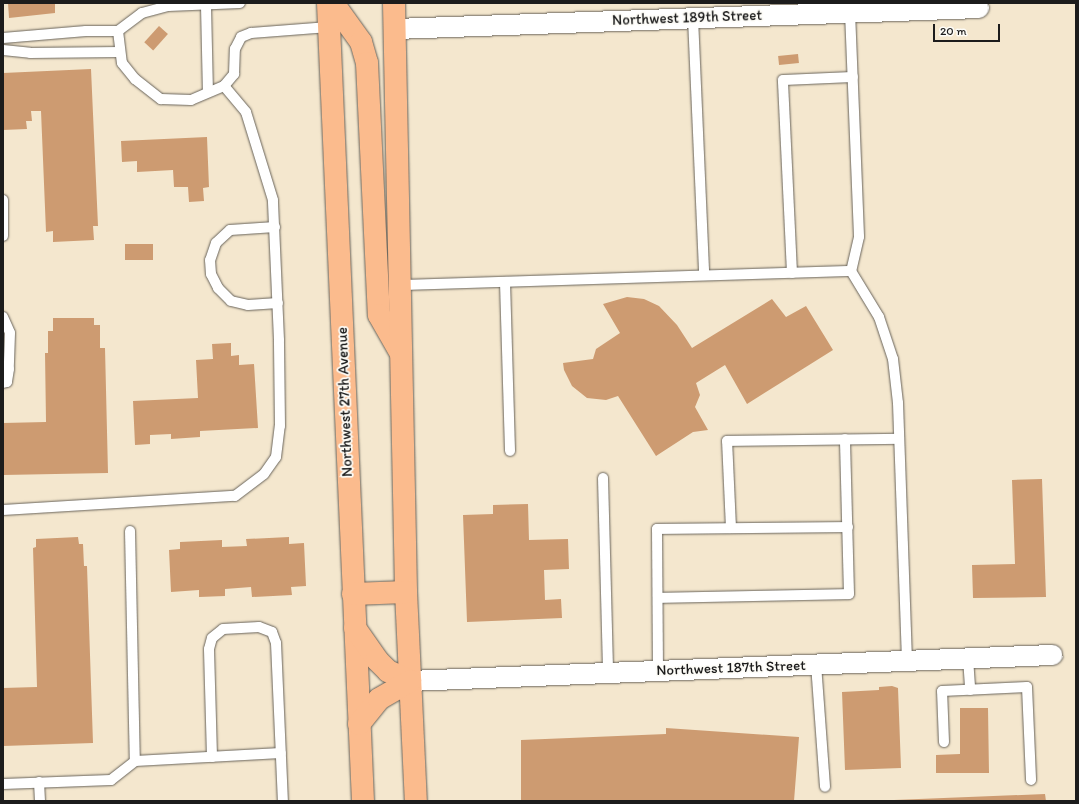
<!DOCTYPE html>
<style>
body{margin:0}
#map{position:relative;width:1079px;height:804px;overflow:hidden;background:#f4e7ce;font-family:Itim,sans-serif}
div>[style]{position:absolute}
.building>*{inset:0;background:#cd9b71;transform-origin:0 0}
.roads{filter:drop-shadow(0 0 1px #68635a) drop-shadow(0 0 1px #68635a)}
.service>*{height:10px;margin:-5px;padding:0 5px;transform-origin:5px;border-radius:5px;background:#fff}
.minor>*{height:20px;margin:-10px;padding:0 10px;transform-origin:10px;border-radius:10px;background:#fff}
.primary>*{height:22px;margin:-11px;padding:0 11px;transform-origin:11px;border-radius:11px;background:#fbbb8d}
span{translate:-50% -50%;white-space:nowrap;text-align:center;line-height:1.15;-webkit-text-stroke:3.5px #fdfcf7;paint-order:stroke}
.street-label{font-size:15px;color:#1c1c1c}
.frame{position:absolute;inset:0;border:4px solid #1c1c1c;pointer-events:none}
.scale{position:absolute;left:933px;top:24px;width:67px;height:18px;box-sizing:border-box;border:2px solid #1c1c1c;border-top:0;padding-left:5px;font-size:12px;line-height:14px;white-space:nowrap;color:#1c1c1c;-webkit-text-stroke:3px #fdfcf7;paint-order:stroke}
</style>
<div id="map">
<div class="building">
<i style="clip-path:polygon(8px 3px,55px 3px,55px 13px,9px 18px)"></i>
<i style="left:159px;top:26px;width:12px;height:22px;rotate:42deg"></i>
<i style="left:798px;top:54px;width:9px;height:20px;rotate:84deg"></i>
<i style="clip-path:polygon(91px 69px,98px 226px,93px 226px,94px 240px,53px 242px,53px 231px,46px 232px,41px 111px,31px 111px,32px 121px,26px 121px,27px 129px,3px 130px,3px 73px)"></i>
<i style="clip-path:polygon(207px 137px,209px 187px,203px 188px,204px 201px,189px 202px,188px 187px,174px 187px,173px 170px,137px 172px,137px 161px,122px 162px,121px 141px)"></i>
<i style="left:125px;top:244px;width:28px;height:16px"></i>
<i style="clip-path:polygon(627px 297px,644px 299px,659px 306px,677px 325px,692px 348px,772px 299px,786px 317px,806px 306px,833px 350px,747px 404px,725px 365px,696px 383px,700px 395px,695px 407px,708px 430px,693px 432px,656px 456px,618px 396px,606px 400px,587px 398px,572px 386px,564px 370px,563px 363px,593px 359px,596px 349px,620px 333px,603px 304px)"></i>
<i style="clip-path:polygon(53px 318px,94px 318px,94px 325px,100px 325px,100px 348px,105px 348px,108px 473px,3px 475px,3px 423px,46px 422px,45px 353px,48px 353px,48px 331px,53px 331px)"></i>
<i style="clip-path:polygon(231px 343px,231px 356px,239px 355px,239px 365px,254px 364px,258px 428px,200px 431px,200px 437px,171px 439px,171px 434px,150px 435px,150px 444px,135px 445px,133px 401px,198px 398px,196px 360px,213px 359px,212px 344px)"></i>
<i style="clip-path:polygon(1042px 479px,1046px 597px,973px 598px,972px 565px,1015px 564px,1012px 480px)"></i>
<i style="clip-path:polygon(528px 504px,529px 540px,568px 539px,569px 569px,544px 570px,545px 600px,561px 599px,562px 618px,467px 622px,463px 515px,493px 514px,493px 505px)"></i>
<i style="clip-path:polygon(78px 537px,79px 544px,83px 544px,84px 566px,87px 566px,93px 743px,3px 746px,3px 688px,37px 687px,33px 548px,36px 547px,36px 539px)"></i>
<i style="clip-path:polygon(289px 537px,289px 544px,304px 543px,306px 586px,291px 587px,292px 595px,252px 597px,251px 587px,225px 589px,225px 596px,199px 597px,199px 590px,171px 592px,169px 550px,180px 549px,180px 542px,222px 540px,222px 547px,247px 546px,246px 539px)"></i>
<i style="clip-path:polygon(892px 686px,898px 688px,901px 768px,845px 770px,842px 692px,879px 690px,879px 687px)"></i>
<i style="clip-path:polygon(960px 708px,988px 708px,989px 773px,936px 773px,936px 755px,960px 754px)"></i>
<i style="clip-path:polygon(666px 728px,799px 737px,794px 801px,521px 801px,521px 740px,666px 734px)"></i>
<i style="clip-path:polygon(1045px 794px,1046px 801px,894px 801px,894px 800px)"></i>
</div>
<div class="roads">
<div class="service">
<i style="left:206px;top:6px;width:86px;rotate:88.7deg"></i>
<i style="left:850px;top:12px;width:225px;rotate:87.7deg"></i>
<i style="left:859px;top:237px;width:35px;rotate:103deg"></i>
<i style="left:851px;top:271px;width:54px;rotate:58.7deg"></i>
<i style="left:879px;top:317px;width:44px;rotate:71.6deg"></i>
<i style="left:893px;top:359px;width:44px;rotate:83.5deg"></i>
<i style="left:898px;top:403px;width:258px;rotate:88deg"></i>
<i style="left:693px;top:18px;width:257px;rotate:87.5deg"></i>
<i style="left:118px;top:31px;width:32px;rotate:83deg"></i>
<i style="left:122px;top:63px;width:21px;rotate:51deg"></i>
<i style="left:135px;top:79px;width:33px;rotate:38deg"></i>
<i style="left:161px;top:99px;width:30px;rotate:2deg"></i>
<i style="left:191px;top:100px;width:36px;rotate:-23deg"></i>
<i style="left:224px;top:86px;width:16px;rotate:-50deg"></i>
<i style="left:234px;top:74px;width:25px;rotate:-88deg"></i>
<i style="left:235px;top:49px;width:13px;rotate:-63deg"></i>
<i style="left:241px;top:37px;width:11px;rotate:-22deg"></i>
<i style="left:251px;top:33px;width:78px;rotate:-4.4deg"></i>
<i style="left:3px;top:38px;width:83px;rotate:-4.8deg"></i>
<i style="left:86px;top:31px;width:32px"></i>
<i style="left:118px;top:31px;width:30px;rotate:-37deg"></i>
<i style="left:142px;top:13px;width:27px;rotate:-15deg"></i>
<i style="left:168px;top:6px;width:72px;rotate:-2.4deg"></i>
<i style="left:3px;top:50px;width:27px;rotate:6deg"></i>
<i style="left:30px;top:53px;width:90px;rotate:-0.6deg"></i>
<i style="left:3px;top:200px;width:36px;rotate:90deg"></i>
<i style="left:275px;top:227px;width:45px;rotate:176.2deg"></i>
<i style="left:230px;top:230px;width:19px;rotate:137deg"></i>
<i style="left:216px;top:243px;width:18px;rotate:109deg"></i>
<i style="left:210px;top:260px;width:14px;rotate:86deg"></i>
<i style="left:211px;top:274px;width:16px;rotate:63deg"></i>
<i style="left:218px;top:288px;width:18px;rotate:45deg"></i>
<i style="left:231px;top:301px;width:17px;rotate:13deg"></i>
<i style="left:248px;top:305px;width:30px;rotate:-4deg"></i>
<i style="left:792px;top:273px;width:193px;rotate:-92.7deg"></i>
<i style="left:783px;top:80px;width:70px;rotate:-2.5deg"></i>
<i style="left:505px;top:282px;width:169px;rotate:88.3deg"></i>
<i style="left:400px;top:285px;width:451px;rotate:-1.8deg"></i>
<i style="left:3px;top:317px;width:17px;rotate:66deg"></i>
<i style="left:10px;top:333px;width:36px;rotate:92deg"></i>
<i style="left:9px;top:369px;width:13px;rotate:99deg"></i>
<i style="left:7px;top:382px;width:4px;rotate:166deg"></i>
<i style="left:603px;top:478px;width:195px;rotate:88.5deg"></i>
<i style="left:3px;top:510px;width:232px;rotate:-3.5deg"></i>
<i style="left:235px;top:496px;width:36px;rotate:-37deg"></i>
<i style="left:264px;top:474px;width:21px;rotate:-55deg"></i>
<i style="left:276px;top:457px;width:31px;rotate:-83deg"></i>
<i style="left:280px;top:426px;width:86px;rotate:-90.7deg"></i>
<i style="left:279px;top:340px;width:140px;rotate:-92.5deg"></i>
<i style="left:273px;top:200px;width:92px;rotate:-107.1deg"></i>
<i style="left:246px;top:112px;width:34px;rotate:-130deg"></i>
<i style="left:731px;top:528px;width:87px;rotate:-92.6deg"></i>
<i style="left:727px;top:441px;width:172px;rotate:-0.7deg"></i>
<i style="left:130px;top:531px;width:230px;rotate:88.8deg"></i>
<i style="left:658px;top:598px;width:191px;rotate:-1.2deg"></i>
<i style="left:849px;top:594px;width:155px;rotate:-91.5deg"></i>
<i style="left:968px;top:658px;width:32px;rotate:86deg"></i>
<i style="left:816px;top:664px;width:123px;rotate:85.8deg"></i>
<i style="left:658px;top:671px;width:142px;rotate:-90.4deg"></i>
<i style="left:657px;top:529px;width:191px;rotate:-0.6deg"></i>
<i style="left:944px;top:742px;width:51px;rotate:-92.2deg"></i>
<i style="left:942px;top:691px;width:85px;rotate:-2.7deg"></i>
<i style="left:1027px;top:687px;width:93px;rotate:87.5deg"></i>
<i style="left:212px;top:757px;width:108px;rotate:-91.6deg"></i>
<i style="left:209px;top:649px;width:11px;rotate:-75deg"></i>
<i style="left:212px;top:638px;width:14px;rotate:-39deg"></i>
<i style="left:223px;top:629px;width:36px;rotate:-3deg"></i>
<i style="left:259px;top:627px;width:14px;rotate:21deg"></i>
<i style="left:272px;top:632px;width:12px;rotate:70deg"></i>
<i style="left:276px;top:643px;width:158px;rotate:87.5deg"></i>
<i style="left:39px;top:782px;width:19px;rotate:87deg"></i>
<i style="left:3px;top:784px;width:108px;rotate:-2.1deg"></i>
<i style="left:111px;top:780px;width:31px;rotate:-38deg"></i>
<i style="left:135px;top:761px;width:146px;rotate:-3.1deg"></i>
</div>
<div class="minor">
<i style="left:395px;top:29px;width:584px;rotate:-2.06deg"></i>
<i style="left:410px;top:681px;width:643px;rotate:-2.32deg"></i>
</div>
<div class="primary">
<i style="left:328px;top:3px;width:799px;rotate:87.49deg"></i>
<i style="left:333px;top:3px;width:48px;rotate:54.3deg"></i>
<i style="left:361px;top:42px;width:22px;rotate:74deg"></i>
<i style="left:367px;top:63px;width:252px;rotate:87.3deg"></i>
<i style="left:379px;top:315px;width:43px;rotate:60.4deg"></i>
<i style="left:394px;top:3px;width:589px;rotate:88.83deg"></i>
<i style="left:406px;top:592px;width:209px;rotate:87.3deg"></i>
<i style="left:353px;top:594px;width:53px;rotate:-2.2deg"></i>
<i style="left:355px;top:628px;width:39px;rotate:55deg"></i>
<i style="left:377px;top:660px;width:16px;rotate:45deg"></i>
<i style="left:388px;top:671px;width:24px;rotate:24deg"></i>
<i style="left:359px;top:724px;width:32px;rotate:-51deg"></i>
<i style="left:379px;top:699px;width:36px;rotate:-30deg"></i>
</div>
</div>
<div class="street-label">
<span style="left:687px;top:18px;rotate:-2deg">Northwest 189th Street</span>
<span style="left:345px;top:402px;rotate:-92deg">Northwest 27th Avenue</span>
<span style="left:731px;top:668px;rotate:-2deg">Northwest 187th Street</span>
</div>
<div class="frame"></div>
<div class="scale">20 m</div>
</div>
